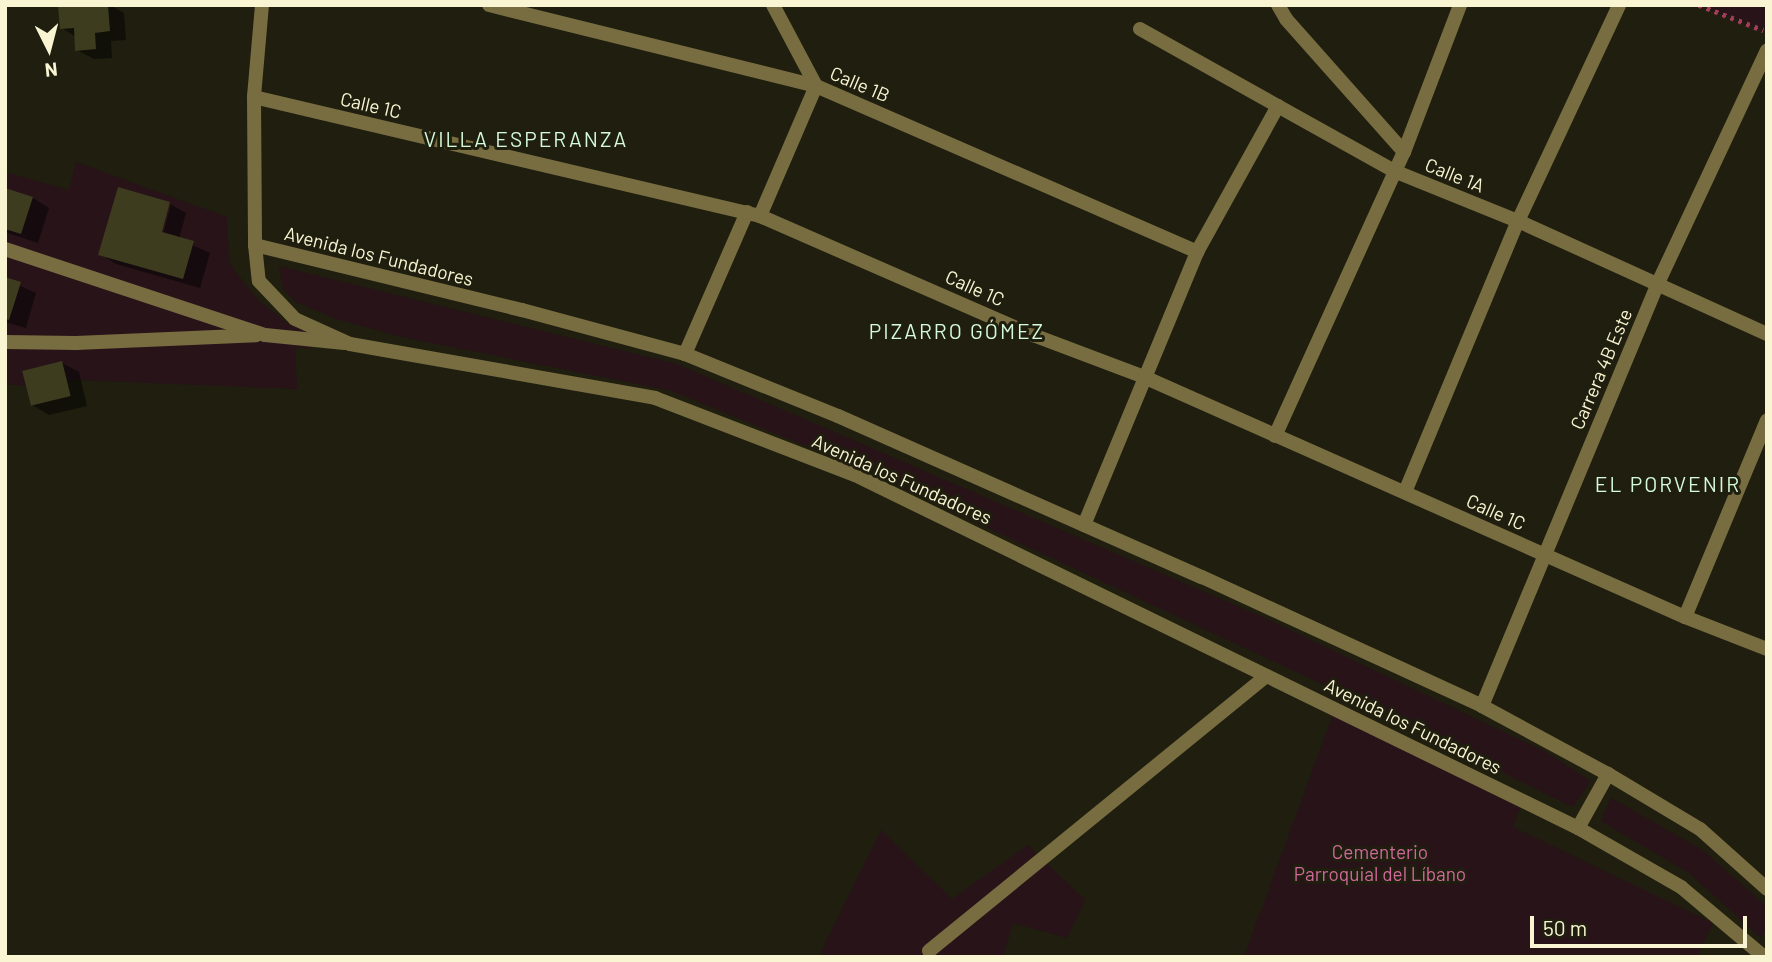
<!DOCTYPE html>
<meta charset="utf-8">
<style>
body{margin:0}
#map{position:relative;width:1772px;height:962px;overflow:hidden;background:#1f1e0f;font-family:Barlow,sans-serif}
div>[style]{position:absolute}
.green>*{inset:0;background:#281319}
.shadow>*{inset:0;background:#0007}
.building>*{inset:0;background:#3d3c1e;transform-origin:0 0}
.path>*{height:4.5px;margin-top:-2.25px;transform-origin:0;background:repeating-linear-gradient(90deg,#a33c5b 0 3.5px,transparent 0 8.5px)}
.service>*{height:14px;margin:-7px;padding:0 7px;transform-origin:7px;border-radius:7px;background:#786d40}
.minor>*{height:14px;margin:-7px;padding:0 7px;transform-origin:7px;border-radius:7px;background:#786d40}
.tertiary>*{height:14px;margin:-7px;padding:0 7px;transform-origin:7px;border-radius:7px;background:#786d40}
span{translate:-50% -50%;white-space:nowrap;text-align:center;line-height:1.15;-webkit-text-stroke:6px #1f1e0f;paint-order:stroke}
.street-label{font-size:19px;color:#f9f5d2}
.park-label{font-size:19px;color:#d0689a}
.neighbourhood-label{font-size:21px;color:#d4fad9;letter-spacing:2px}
.frame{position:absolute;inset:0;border:7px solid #f9f5d2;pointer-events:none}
.north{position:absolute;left:14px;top:14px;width:70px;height:70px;-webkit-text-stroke:5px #1f1e0f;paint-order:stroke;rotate:174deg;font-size:19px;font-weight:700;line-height:28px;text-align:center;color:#f9f5d2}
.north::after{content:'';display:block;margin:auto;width:24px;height:32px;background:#f9f5d2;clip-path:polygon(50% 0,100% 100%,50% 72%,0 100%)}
.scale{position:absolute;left:1530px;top:916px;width:217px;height:32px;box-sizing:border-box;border:4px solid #f9f5d2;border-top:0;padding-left:9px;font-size:21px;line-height:24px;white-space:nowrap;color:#f9f5d2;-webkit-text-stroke:5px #1f1e0f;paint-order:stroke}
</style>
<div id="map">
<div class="green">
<i style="clip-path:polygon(1699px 5px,1767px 5px,1767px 31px)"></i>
<i style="clip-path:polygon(76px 162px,227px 217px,229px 263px,256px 298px,288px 324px,314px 335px,311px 349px,295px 347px,297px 389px,76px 380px,67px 382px,71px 396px,31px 406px,26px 386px,5px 384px,5px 172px,69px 190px)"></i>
<i style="clip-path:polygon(279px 266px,677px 364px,1265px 618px,1544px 751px,1591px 781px,1573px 807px,1343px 694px,866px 471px,672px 391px,402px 337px,336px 319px,296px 302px,283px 289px)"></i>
<i style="clip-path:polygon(1333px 714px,1520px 808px,1513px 827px,1713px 923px,1697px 957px,1244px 957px)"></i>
<i style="clip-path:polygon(1611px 798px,1704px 851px,1767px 907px,1767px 928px,1761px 938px,1689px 873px,1601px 821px)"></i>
<i style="clip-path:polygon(881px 830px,952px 899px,1028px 845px,1085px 900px,1067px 938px,1013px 923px,1003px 957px,823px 957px,822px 950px)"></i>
</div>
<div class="shadow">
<i style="clip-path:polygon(110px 5px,124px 13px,126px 40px,111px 41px,112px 58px,94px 59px,77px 50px,76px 37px,62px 28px,60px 8px)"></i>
<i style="clip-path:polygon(evenodd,119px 189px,170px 204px,186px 213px,179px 239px,210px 253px,200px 288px,116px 264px,100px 254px,119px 189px,168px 205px,171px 205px,161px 241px,157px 240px,168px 205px)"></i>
<i style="clip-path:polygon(5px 190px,33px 198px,49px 208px,38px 243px,5px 232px)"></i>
<i style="clip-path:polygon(5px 279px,36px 293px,26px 328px,5px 322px)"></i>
<i style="clip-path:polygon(62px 363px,79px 372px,87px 406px,49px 415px,32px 405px)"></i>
</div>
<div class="building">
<i style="clip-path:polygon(108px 5px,110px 31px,95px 33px,96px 49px,75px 51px,74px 28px,60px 29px,58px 6px)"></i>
<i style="clip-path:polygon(118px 187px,170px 202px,162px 232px,194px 241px,183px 279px,98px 255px)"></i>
<i style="clip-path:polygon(5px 188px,33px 197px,21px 234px,5px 229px)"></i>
<i style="clip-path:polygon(5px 277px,21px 282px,9px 320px,5px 319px)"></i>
<i style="left:62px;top:361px;width:36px;height:41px;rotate:76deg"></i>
</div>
<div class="path">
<i style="left:1699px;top:5px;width:69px;rotate:21.3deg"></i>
</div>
<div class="service">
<i style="left:760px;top:216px;width:142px;rotate:-66.7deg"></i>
<i style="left:685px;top:354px;width:155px;rotate:-66.4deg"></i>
</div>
<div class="minor">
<i style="left:489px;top:5px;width:337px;rotate:13.9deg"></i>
<i style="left:816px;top:86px;width:416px;rotate:23.5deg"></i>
<i style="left:773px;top:5px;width:92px;rotate:62deg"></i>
<i style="left:1278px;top:5px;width:16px;rotate:60deg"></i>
<i style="left:1286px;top:19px;width:178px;rotate:48.4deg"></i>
<i style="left:1140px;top:29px;width:291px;rotate:29.2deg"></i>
<i style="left:1394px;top:171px;width:134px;rotate:22deg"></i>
<i style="left:1518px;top:221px;width:273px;rotate:24.4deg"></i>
<i style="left:254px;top:97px;width:520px;rotate:13.23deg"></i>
<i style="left:760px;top:216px;width:298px;rotate:23.6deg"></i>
<i style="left:1033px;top:335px;width:119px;rotate:20.7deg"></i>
<i style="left:1144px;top:377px;width:592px;rotate:23.92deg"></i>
<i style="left:1685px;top:617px;width:88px;rotate:21.3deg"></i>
<i style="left:5px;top:249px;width:274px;rotate:18.3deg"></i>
<i style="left:265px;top:335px;width:80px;rotate:5.7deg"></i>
<i style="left:5px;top:342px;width:71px;rotate:0.8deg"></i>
<i style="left:76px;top:343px;width:180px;rotate:-2.5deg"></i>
<i style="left:1275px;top:436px;width:312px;rotate:-65.6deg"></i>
<i style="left:1404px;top:152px;width:157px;rotate:-69.1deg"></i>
<i style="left:1405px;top:492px;width:294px;rotate:-67.4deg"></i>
<i style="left:1518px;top:221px;width:238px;rotate:-64.9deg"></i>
<i style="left:1084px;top:525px;width:295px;rotate:-67.5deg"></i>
<i style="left:1197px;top:252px;width:167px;rotate:-61deg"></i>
<i style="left:1685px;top:617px;width:213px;rotate:-67.4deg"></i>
<i style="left:1482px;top:706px;width:458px;rotate:-67.4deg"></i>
<i style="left:1658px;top:283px;width:257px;rotate:-64.9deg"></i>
<i style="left:929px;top:951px;width:435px;rotate:-39.2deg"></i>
</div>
<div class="tertiary">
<i style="left:262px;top:5px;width:92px;rotate:95deg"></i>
<i style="left:254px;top:97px;width:148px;rotate:89.6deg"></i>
<i style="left:255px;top:245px;width:36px;rotate:84deg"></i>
<i style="left:259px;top:281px;width:52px;rotate:46.5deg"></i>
<i style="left:295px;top:319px;width:60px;rotate:24.4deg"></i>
<i style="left:350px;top:344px;width:310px;rotate:10deg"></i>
<i style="left:655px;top:398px;width:214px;rotate:21.1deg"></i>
<i style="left:855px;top:475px;width:805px;rotate:26.02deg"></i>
<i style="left:1578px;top:828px;width:119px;rotate:29.8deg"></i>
<i style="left:1681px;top:887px;width:109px;rotate:40.1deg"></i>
<i style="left:255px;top:245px;width:275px;rotate:13.7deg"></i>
<i style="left:522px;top:310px;width:169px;rotate:15.1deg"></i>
<i style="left:685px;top:354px;width:165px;rotate:22.1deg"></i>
<i style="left:838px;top:416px;width:398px;rotate:23.9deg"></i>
<i style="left:1202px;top:577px;width:308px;rotate:24.7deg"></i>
<i style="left:1482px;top:706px;width:143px;rotate:28.4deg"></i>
<i style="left:1608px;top:774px;width:107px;rotate:30.9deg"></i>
<i style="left:1700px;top:829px;width:90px;rotate:41.8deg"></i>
<i style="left:1578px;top:828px;width:62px;rotate:-60.9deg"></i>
</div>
<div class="street-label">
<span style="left:860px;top:84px;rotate:23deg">Calle 1B</span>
<span style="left:371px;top:105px;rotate:13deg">Calle 1C</span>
<span style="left:1455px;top:175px;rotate:22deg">Calle 1A</span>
<span style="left:379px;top:256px;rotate:14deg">Avenida los Fundadores</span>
<span style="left:975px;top:288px;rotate:24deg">Calle 1C</span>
<span style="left:1601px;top:369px;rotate:-67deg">Carrera 4B Este</span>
<span style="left:902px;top:479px;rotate:24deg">Avenida los Fundadores</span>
<span style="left:1496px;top:512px;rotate:24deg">Calle 1C</span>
<span style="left:1413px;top:726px;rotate:26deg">Avenida los Fundadores</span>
</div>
<div class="park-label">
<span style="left:1380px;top:863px">Cementerio<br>Parroquial del Líbano</span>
</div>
<div class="neighbourhood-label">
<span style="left:526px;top:139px">VILLA ESPERANZA</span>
<span style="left:957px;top:331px">PIZARRO GÓMEZ</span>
<span style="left:1668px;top:484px">EL PORVENIR</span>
</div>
<div class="frame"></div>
<div class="north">N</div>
<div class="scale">50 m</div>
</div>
